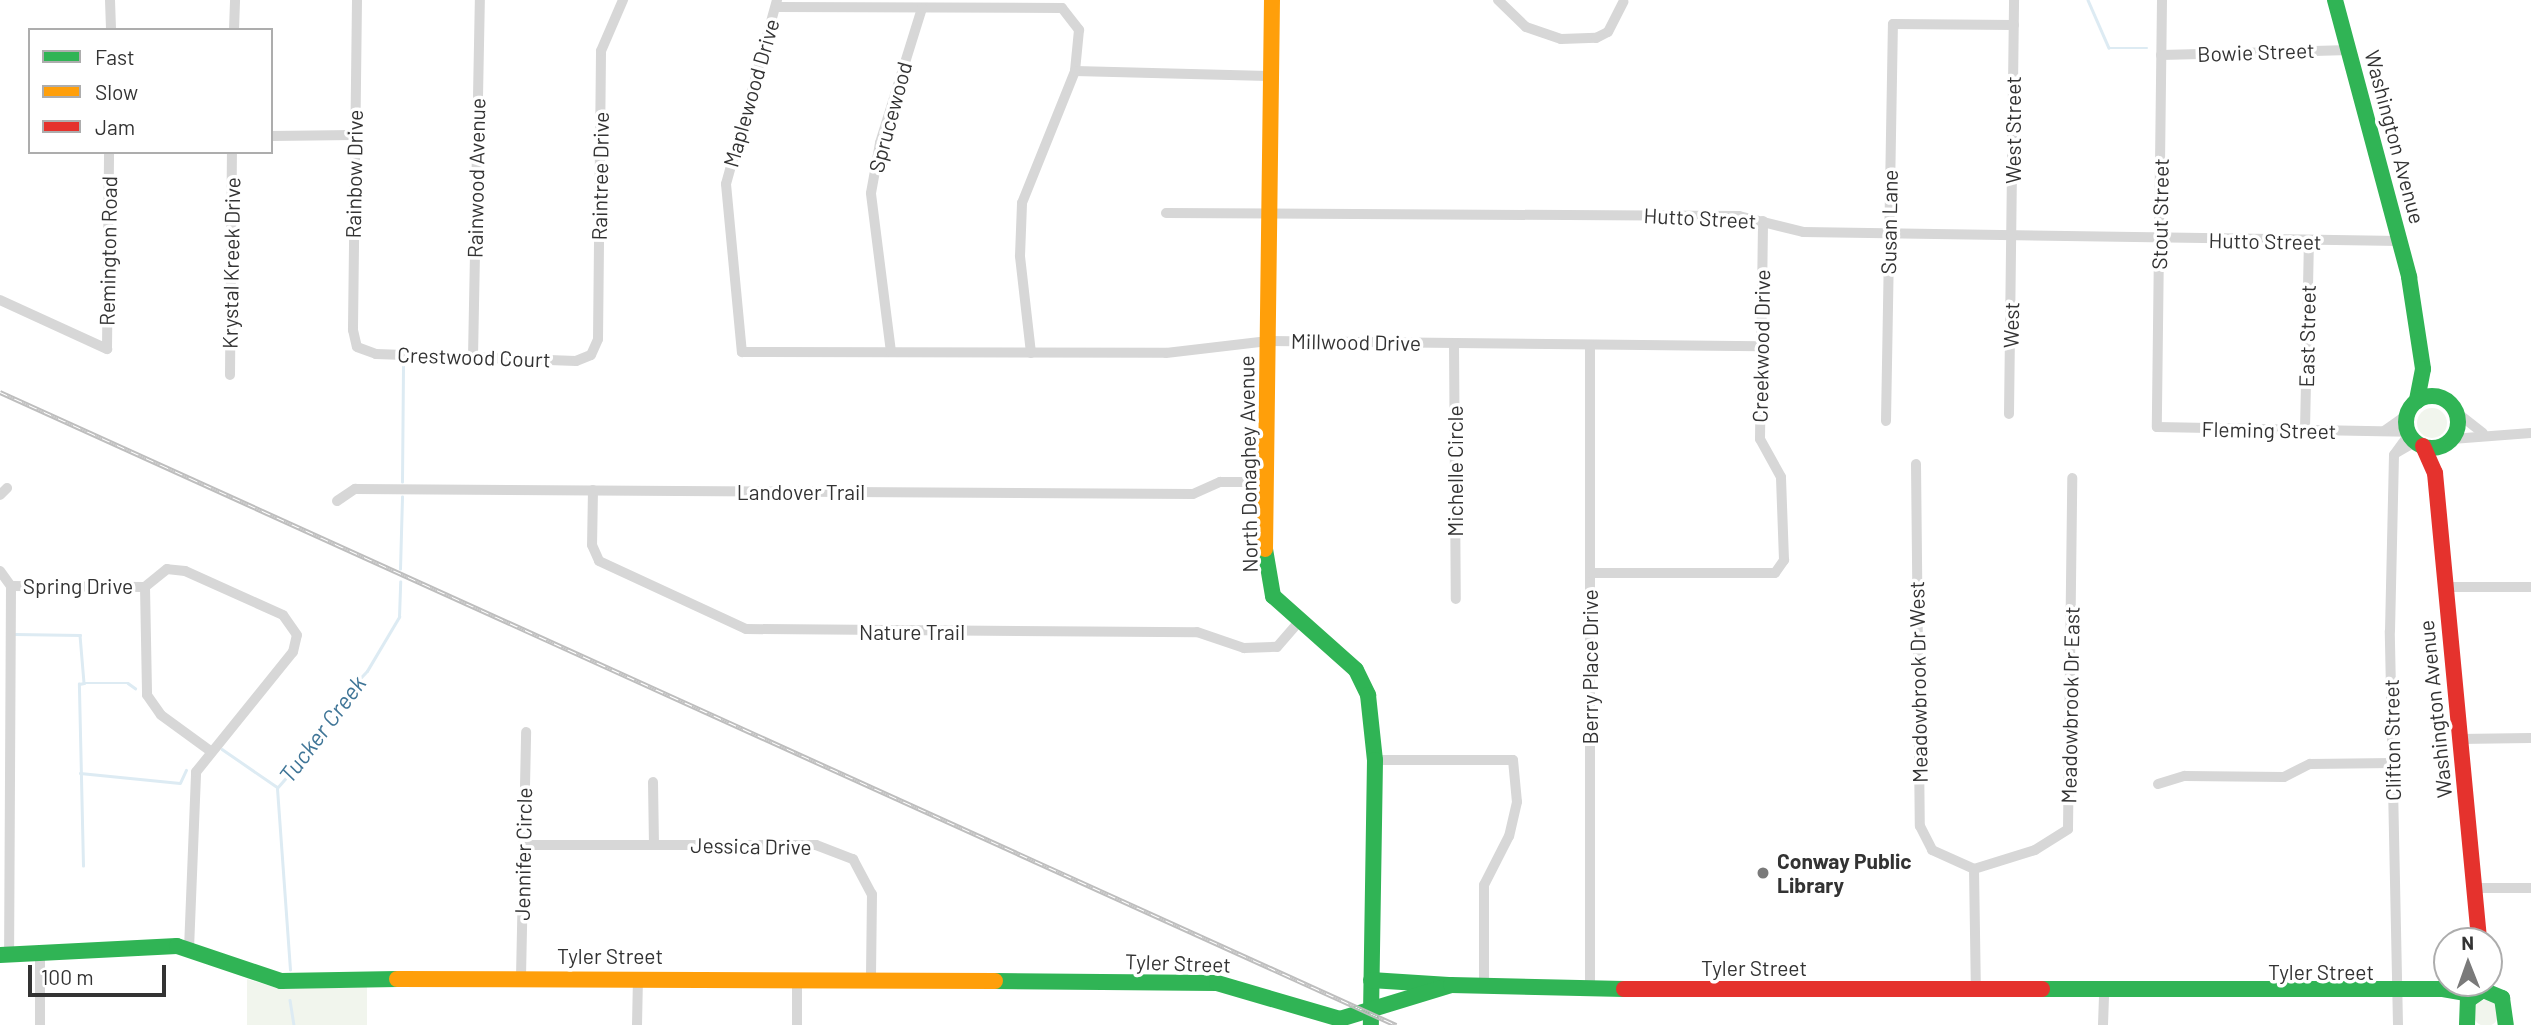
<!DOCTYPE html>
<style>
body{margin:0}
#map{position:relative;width:2531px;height:1025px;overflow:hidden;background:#fff;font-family:Barlow,sans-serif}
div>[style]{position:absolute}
.green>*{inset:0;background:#f1f5ed}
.round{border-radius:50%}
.stream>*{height:2.5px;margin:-1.25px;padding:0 1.25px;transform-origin:1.25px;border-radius:1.25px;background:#ddebf3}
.street>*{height:10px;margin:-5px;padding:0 5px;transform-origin:5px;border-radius:5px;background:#d7d7d7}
.fast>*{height:16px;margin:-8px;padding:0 8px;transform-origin:8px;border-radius:8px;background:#30b455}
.fast>.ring{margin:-8px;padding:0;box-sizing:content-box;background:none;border:16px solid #30b455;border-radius:50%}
.slow>*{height:16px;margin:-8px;padding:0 8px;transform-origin:8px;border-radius:8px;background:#ff9f0a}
.jam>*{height:16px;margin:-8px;padding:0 8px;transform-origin:8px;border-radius:8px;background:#e5322d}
.rail>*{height:5px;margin-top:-2.5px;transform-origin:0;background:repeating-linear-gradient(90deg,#fff 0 8px,#bebebe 0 16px);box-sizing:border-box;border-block:2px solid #bebebe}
.dots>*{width:19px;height:19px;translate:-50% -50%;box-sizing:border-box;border:4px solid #fff;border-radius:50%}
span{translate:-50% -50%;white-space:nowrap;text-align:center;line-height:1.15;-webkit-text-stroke:7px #fff;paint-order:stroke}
.street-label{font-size:21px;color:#333}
.poi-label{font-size:21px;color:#333;font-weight:700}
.left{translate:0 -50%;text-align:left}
.water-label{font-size:23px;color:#3f7597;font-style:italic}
.legend{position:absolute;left:28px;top:28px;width:245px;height:126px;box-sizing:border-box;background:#fff;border:2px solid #adadad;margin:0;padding:9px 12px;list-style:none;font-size:21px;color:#333}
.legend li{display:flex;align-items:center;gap:14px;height:35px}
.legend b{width:35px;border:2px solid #adadad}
.north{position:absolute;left:2433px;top:927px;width:70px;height:70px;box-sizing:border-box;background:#fff;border:2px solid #adadad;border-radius:50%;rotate:359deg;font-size:19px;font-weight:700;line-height:28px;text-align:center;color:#333}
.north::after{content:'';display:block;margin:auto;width:24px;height:32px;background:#7a7a7a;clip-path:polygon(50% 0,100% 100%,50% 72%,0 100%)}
.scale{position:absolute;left:28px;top:965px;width:138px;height:32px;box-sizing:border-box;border:4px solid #333;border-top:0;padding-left:9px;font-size:21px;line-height:24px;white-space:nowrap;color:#333;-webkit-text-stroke:5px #fff;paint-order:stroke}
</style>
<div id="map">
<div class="green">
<i class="round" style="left:2417px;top:408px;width:30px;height:30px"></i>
<i style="clip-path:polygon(247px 979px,280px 989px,367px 987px,367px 1025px,247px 1025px)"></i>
<i class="round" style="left:2473px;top:1000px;width:26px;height:26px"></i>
</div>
<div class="stream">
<i style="left:2088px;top:0;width:52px;rotate:66.4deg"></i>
<i style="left:2109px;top:48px;width:38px"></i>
<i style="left:402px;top:482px;width:118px;rotate:-89.5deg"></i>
<i style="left:400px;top:569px;width:72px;rotate:-88.4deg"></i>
<i style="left:15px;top:634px;width:65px;rotate:0.9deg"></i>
<i style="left:80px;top:635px;width:48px;rotate:85.2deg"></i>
<i style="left:84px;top:683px;width:44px"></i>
<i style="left:128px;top:683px;width:9px;rotate:36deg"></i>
<i style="left:222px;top:749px;width:67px;rotate:34.6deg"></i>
<i style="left:80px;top:773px;width:100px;rotate:5.7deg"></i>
<i style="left:180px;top:783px;width:14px;rotate:-65deg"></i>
<i style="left:83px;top:866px;width:182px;rotate:-91.3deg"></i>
<i style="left:79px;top:684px;width:5px;rotate:-11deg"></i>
<i style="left:290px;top:970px;width:182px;rotate:-94.1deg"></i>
<i style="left:277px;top:788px;width:53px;rotate:-48.8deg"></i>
<i style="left:312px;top:748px;width:50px;rotate:-61.4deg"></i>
<i style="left:336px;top:704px;width:45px;rotate:-46.8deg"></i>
<i style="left:367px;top:671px;width:63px;rotate:-59.3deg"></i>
<i style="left:399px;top:617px;width:35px;rotate:-88deg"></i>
<i style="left:290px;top:1000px;width:25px;rotate:81deg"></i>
</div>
<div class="street">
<i style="left:110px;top:0;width:30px;rotate:88deg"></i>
<i style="left:357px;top:0;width:330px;rotate:90.7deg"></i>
<i style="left:353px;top:330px;width:17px;rotate:77deg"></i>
<i style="left:357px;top:347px;width:20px;rotate:20deg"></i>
<i style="left:376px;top:354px;width:200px;rotate:2deg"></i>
<i style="left:576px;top:361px;width:16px;rotate:-22deg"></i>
<i style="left:591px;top:355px;width:17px;rotate:-66deg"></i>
<i style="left:598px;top:339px;width:288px;rotate:-89.4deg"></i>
<i style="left:601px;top:51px;width:56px;rotate:-66.7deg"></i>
<i style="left:777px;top:0;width:191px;rotate:105.5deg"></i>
<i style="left:726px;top:184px;width:169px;rotate:84.6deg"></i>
<i style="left:742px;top:352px;width:424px;rotate:0.1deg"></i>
<i style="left:1166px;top:353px;width:103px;rotate:-6.7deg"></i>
<i style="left:1268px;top:341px;width:493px;rotate:0.6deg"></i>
<i style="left:1498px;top:0;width:39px;rotate:44deg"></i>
<i style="left:1526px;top:27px;width:37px;rotate:19deg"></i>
<i style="left:1561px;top:39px;width:35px;rotate:-2deg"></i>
<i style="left:1596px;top:38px;width:13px;rotate:-27deg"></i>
<i style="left:1608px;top:32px;width:34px;rotate:-63deg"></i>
<i style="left:2162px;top:0;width:427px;rotate:90.7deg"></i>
<i style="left:2157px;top:427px;width:250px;rotate:1.1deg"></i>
<i style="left:777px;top:7px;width:285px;rotate:0.2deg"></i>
<i style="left:1062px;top:8px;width:28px;rotate:52deg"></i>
<i style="left:1079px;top:30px;width:41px;rotate:95.6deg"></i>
<i style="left:1075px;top:71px;width:193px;rotate:1.5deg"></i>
<i style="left:234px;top:30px;width:30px;rotate:-88deg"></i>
<i style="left:2161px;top:55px;width:189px;rotate:-1.5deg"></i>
<i style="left:271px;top:136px;width:83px;rotate:-0.7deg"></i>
<i style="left:1166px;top:213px;width:573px;rotate:0.3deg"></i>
<i style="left:1739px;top:216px;width:66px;rotate:14deg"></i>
<i style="left:1803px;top:232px;width:597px;rotate:0.86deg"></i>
<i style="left:0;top:300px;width:118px;rotate:24.6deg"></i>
<i style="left:107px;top:349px;width:197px;rotate:-89.4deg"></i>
<i style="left:1454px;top:343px;width:256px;rotate:89.6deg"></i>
<i style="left:1590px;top:345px;width:644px;rotate:90deg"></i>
<i style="left:891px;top:352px;width:160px;rotate:-97.2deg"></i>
<i style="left:871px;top:193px;width:51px;rotate:-79.8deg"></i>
<i style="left:880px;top:143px;width:141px;rotate:-72.7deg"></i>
<i style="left:1031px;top:353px;width:98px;rotate:-96.5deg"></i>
<i style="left:1020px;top:256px;width:53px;rotate:-87.8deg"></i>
<i style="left:1022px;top:203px;width:142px;rotate:-68.1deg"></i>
<i style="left:473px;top:357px;width:357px;rotate:-88.9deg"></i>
<i style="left:230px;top:375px;width:223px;rotate:-89.5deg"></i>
<i style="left:2456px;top:412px;width:34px;rotate:38deg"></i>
<i style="left:2009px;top:414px;width:414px;rotate:-89.3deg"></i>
<i style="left:1886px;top:421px;width:397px;rotate:-89deg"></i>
<i style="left:1893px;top:24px;width:121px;rotate:0.5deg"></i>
<i style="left:2305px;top:430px;width:189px;rotate:-88.8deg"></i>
<i style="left:2384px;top:431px;width:29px;rotate:-35deg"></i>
<i style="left:2452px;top:439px;width:79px;rotate:-4.3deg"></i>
<i style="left:2396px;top:453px;width:22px;rotate:-30deg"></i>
<i style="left:1916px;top:464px;width:362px;rotate:89.4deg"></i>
<i style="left:1920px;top:826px;width:27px;rotate:63deg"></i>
<i style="left:1932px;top:850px;width:46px;rotate:24.3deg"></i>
<i style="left:593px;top:490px;width:55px;rotate:91deg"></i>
<i style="left:592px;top:545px;width:17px;rotate:66deg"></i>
<i style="left:599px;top:561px;width:162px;rotate:24.8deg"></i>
<i style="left:746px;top:629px;width:451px;rotate:0.4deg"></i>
<i style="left:1197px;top:632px;width:50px;rotate:18.8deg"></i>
<i style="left:1244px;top:648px;width:33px;rotate:-2deg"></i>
<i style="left:1277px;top:647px;width:33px;rotate:-49deg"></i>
<i style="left:0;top:495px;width:10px;rotate:-45deg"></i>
<i style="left:337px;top:501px;width:22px;rotate:-34deg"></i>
<i style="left:355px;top:489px;width:838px;rotate:0.34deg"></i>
<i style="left:1193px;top:494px;width:30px;rotate:-24deg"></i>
<i style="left:1220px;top:482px;width:45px"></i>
<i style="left:0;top:571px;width:19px;rotate:54deg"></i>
<i style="left:11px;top:586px;width:369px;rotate:90.3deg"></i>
<i style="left:1590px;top:573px;width:185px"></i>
<i style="left:1775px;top:573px;width:16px;rotate:-55deg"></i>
<i style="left:1784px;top:560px;width:83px;rotate:-92.1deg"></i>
<i style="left:1781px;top:477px;width:43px;rotate:-118.9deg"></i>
<i style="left:1760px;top:439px;width:218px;rotate:-89.2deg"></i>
<i style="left:11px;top:586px;width:134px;rotate:0.4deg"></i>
<i style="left:2444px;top:587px;width:87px"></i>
<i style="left:2459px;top:739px;width:72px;rotate:-0.8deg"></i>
<i style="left:1375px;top:760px;width:138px"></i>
<i style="left:1513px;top:760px;width:42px;rotate:84.6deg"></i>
<i style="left:1517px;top:802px;width:35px;rotate:103deg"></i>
<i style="left:1509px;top:836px;width:55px;rotate:117deg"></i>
<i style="left:1484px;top:885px;width:99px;rotate:90deg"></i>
<i style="left:653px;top:782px;width:62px;rotate:89.1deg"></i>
<i style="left:2158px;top:784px;width:28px;rotate:-17deg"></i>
<i style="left:2185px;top:776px;width:99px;rotate:0.6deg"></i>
<i style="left:2284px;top:777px;width:29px;rotate:-27deg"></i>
<i style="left:2310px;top:764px;width:83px;rotate:-0.7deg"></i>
<i style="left:523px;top:845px;width:293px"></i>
<i style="left:816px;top:845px;width:40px;rotate:21deg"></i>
<i style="left:853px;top:859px;width:40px;rotate:62deg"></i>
<i style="left:872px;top:894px;width:85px;rotate:90.7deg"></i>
<i style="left:1974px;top:869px;width:64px;rotate:-17.3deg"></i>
<i style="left:2035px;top:850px;width:39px;rotate:-32deg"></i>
<i style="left:2068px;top:829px;width:351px;rotate:-89.3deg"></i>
<i style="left:1974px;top:869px;width:122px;rotate:89.1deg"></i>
<i style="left:2473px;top:888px;width:58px"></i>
<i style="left:189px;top:949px;width:177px;rotate:-87.7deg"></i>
<i style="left:196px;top:772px;width:154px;rotate:-51.1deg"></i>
<i style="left:293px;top:652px;width:17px;rotate:-77deg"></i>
<i style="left:297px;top:635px;width:24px;rotate:-125deg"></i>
<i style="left:283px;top:615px;width:107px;rotate:-155.8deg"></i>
<i style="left:185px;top:571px;width:18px;rotate:-174deg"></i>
<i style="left:167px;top:569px;width:28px;rotate:141deg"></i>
<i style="left:145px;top:587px;width:108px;rotate:88.9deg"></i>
<i style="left:147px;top:695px;width:24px;rotate:55deg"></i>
<i style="left:161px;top:715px;width:59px;rotate:36.1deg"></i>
<i style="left:521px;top:977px;width:245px;rotate:-88.8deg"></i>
<i style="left:797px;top:979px;width:46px;rotate:90deg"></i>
<i style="left:40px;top:1025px;width:72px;rotate:-90deg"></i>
<i style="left:637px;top:1025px;width:48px;rotate:-88.8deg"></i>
<i style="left:2103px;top:1025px;width:33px;rotate:-88deg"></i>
<i style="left:2398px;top:1025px;width:394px;rotate:-91.2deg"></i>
<i style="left:2390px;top:631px;width:176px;rotate:-88.7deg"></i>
<i style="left:2394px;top:455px;width:26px;rotate:-54deg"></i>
</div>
<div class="fast">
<i style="left:2335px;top:0;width:287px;rotate:75deg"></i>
<i style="left:2409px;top:277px;width:93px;rotate:81.3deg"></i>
<i style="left:2423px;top:369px;width:33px;rotate:101deg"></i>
<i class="ring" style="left:2406px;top:396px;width:36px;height:36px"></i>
<i style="left:1265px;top:549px;width:48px;rotate:80.3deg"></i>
<i style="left:1273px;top:596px;width:111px;rotate:41.7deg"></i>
<i style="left:1356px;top:670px;width:28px;rotate:64deg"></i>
<i style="left:1368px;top:695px;width:65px;rotate:83.9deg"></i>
<i style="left:1375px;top:760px;width:265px;rotate:90.9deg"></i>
<i style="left:0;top:955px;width:177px;rotate:-2.9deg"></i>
<i style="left:177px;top:946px;width:110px;rotate:18.6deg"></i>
<i style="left:281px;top:981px;width:116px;rotate:-1deg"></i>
<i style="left:1371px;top:980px;width:78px;rotate:3.7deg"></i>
<i style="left:995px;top:981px;width:222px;rotate:0.5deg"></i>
<i style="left:1217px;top:983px;width:128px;rotate:16.3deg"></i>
<i style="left:1340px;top:1019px;width:116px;rotate:-17deg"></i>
<i style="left:1451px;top:985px;width:173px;rotate:1.3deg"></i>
<i style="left:2042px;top:989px;width:401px"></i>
<i style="left:2443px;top:989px;width:29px;rotate:10deg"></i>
<i style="left:2467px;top:1025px;width:25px;rotate:-88deg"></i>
<i style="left:2468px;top:1000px;width:18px;rotate:-34deg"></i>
<i style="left:2483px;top:990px;width:21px;rotate:23deg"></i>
<i style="left:2502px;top:998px;width:27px;rotate:82deg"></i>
</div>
<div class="slow">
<i style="left:1265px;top:549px;width:549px;rotate:-89.27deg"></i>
<i style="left:397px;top:979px;width:598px;rotate:0.19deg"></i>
</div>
<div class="jam">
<i style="left:2423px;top:446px;width:30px;rotate:66deg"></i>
<i style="left:2435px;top:473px;width:470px;rotate:84.6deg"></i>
<i style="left:1624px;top:989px;width:418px"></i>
</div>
<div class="rail">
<i style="left:0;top:392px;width:1533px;rotate:24.39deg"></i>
</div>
<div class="dots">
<i style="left:1763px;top:873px;background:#7a7a7a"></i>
</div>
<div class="street-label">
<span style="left:2256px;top:52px;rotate:-2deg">Bowie Street</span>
<span style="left:751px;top:93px;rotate:-74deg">Maplewood Drive</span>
<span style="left:890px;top:117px;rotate:-75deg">Sprucewood</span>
<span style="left:2013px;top:130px;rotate:-90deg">West Street</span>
<span style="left:2395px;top:137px;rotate:75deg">Washington Avenue</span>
<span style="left:354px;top:174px;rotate:-89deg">Rainbow Drive</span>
<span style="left:600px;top:176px;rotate:-89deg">Raintree Drive</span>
<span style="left:476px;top:178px;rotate:-89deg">Rainwood Avenue</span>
<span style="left:2160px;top:214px;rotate:-89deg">Stout Street</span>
<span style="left:1700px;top:218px;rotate:3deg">Hutto Street</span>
<span style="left:1889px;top:222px;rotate:-89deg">Susan Lane</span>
<span style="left:2265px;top:241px;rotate:1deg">Hutto Street</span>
<span style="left:108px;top:251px;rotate:-89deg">Remington Road</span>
<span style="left:231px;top:263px;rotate:-89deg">Krystal Kreek Drive</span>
<span style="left:2011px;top:325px;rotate:-89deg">West</span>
<span style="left:2307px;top:336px;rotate:-89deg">East Street</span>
<span style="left:1356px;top:342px;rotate:1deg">Millwood Drive</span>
<span style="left:1761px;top:346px;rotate:-89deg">Creekwood Drive</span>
<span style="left:474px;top:357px;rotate:2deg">Crestwood Court</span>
<span style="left:2269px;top:430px;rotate:1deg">Fleming Street</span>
<span style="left:1248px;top:464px;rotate:-91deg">North Donaghey Avenue</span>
<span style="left:1455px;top:471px;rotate:-90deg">Michelle Circle</span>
<span style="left:801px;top:492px">Landover Trail</span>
<span style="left:78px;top:586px">Spring Drive</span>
<span style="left:912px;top:632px">Nature Trail</span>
<span style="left:1590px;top:667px;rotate:-90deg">Berry Place Drive</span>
<span style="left:1918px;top:682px;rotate:-91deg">Meadowbrook Dr West</span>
<span style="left:2070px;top:705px;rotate:-89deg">Meadowbrook Dr East</span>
<span style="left:2435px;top:709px;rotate:-96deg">Washington Avenue</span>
<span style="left:2392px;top:740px;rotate:-91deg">Clifton Street</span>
<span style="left:751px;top:846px;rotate:1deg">Jessica Drive</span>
<span style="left:523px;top:854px;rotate:-89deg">Jennifer Circle</span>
<span style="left:610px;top:956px">Tyler Street</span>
<span style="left:1178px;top:963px;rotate:2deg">Tyler Street</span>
<span style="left:1754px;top:968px">Tyler Street</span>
<span style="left:2321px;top:972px">Tyler Street</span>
</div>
<div class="poi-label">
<span class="left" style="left:1777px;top:873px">Conway Public<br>Library</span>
</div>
<div class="water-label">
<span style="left:322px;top:729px;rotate:-53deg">Tucker Creek</span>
</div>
<ul class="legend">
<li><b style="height:9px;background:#30b455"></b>Fast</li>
<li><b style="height:9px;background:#ff9f0a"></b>Slow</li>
<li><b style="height:9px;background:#e5322d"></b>Jam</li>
</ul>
<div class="north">N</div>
<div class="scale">100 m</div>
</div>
